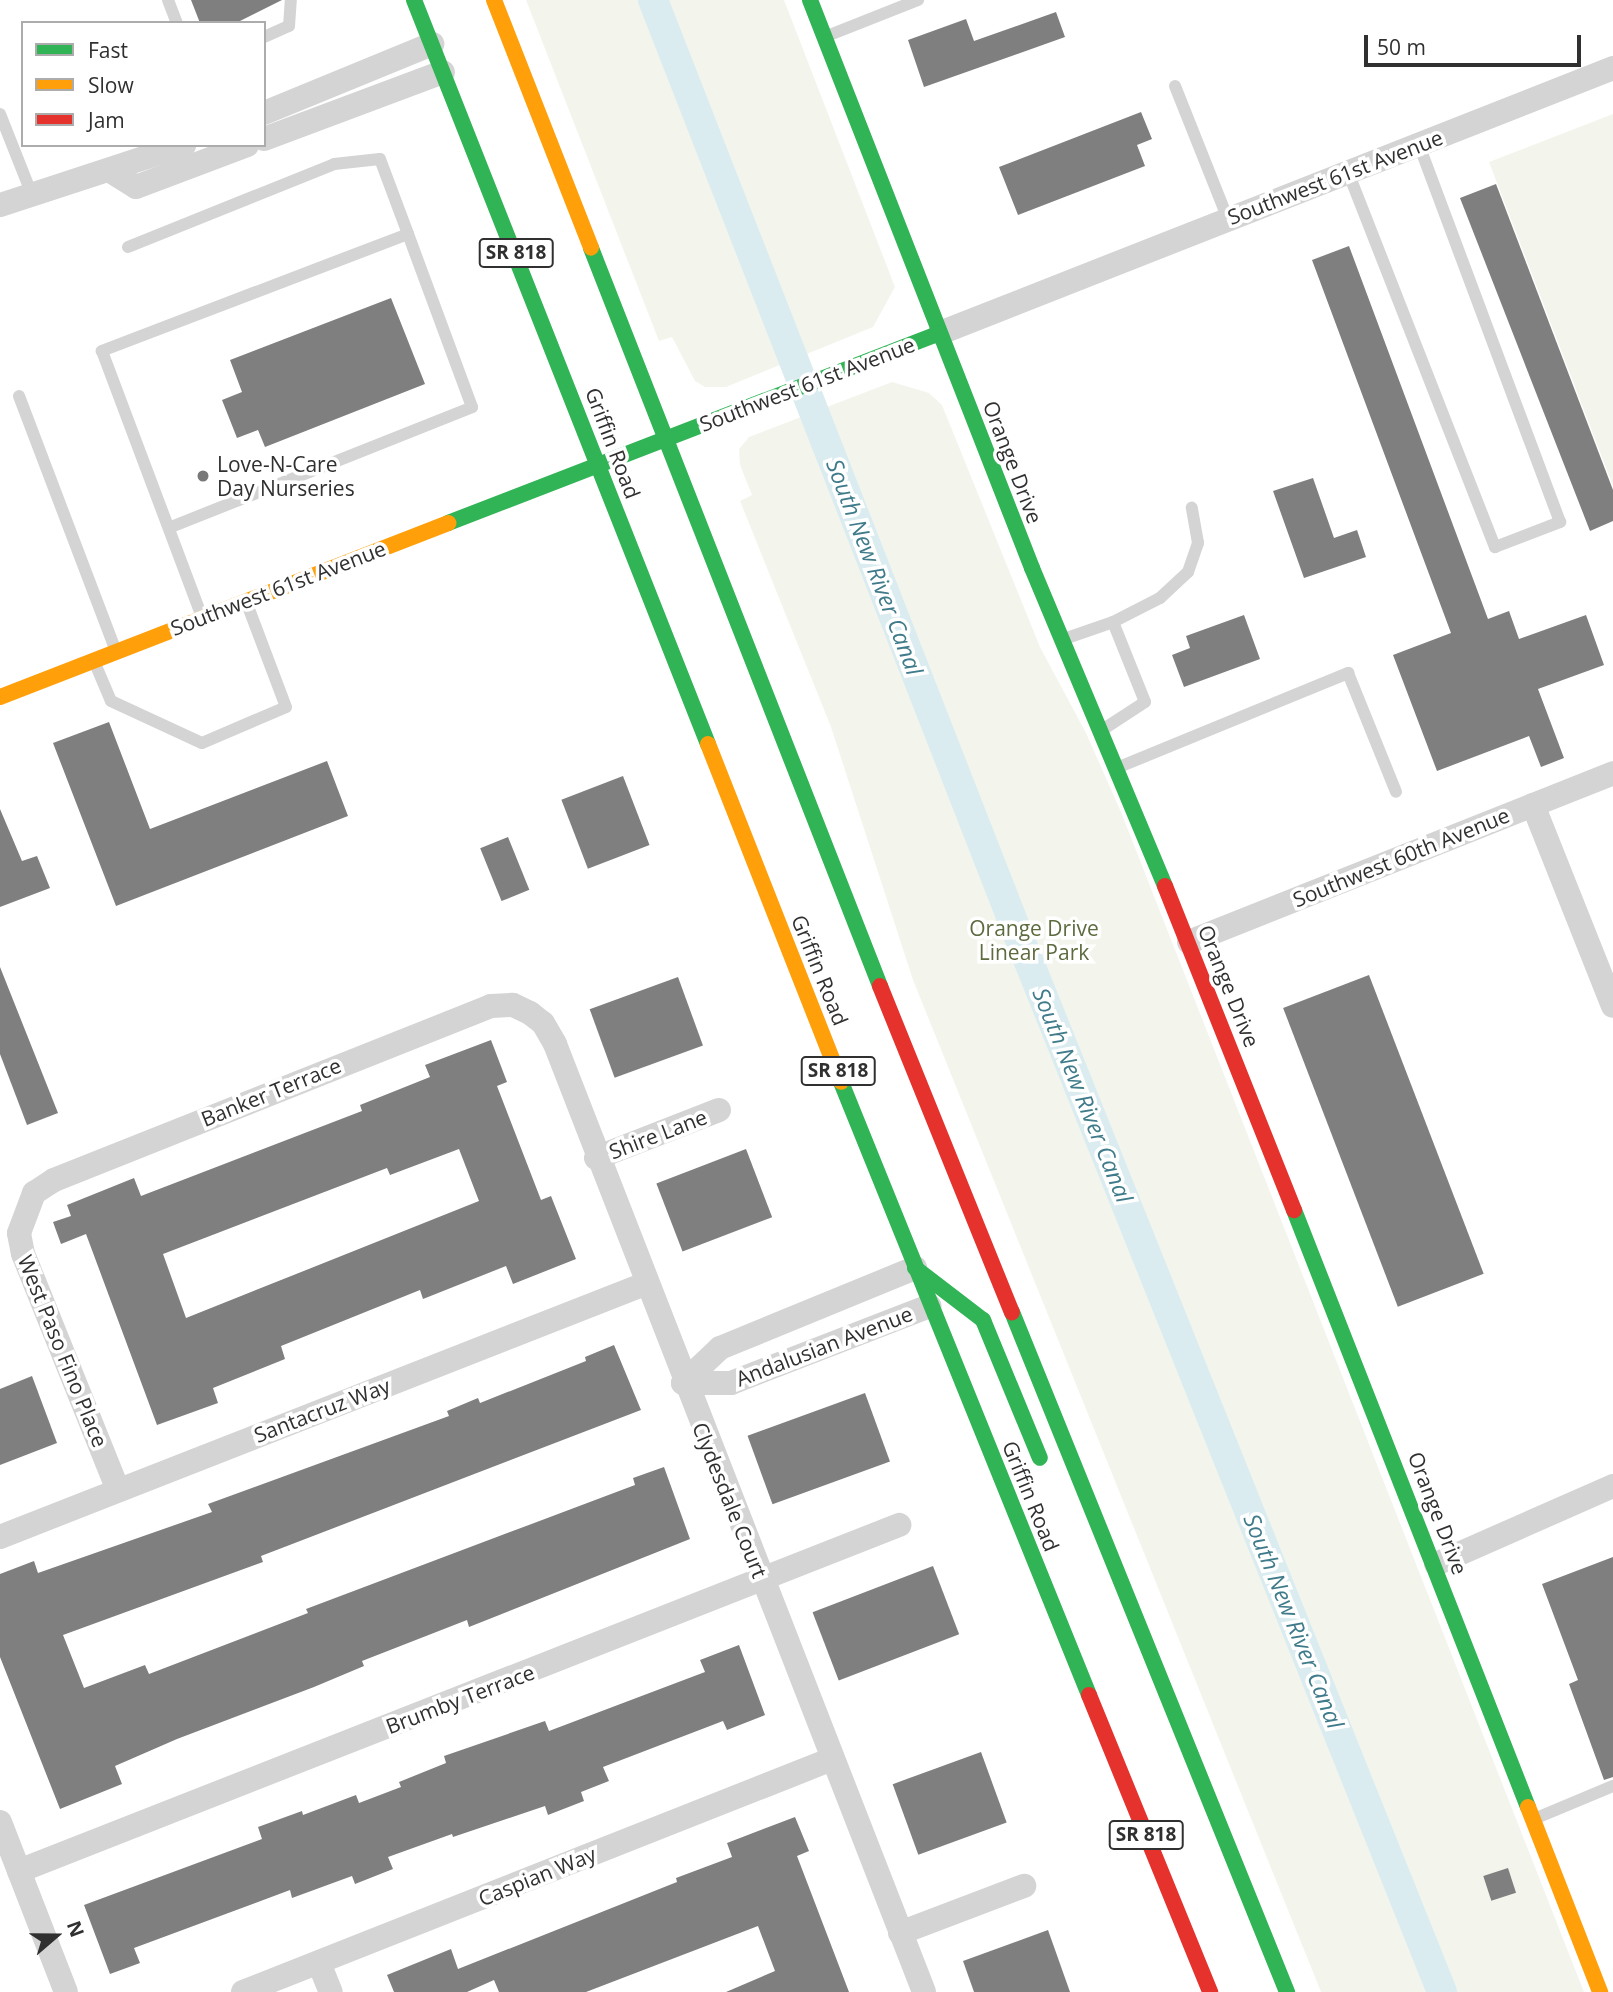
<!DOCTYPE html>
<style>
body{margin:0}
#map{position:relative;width:1613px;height:1992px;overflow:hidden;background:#fff;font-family:"Open Sans",sans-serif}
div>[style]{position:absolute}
.green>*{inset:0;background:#f3f5ed}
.canal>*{height:30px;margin:-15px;padding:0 15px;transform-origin:15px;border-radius:15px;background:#daecf0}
.building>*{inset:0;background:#7f7f7f;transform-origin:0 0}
.lane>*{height:12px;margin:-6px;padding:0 6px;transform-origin:6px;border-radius:6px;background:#d4d4d4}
.street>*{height:24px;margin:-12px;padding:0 12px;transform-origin:12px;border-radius:12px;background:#d4d4d4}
.fast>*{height:16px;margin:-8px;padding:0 8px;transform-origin:8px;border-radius:8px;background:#30b455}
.slow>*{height:16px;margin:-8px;padding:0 8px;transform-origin:8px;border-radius:8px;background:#ff9f0a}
.jam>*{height:16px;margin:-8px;padding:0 8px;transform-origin:8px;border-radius:8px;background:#e5322d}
.dots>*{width:19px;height:19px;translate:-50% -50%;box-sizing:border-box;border:4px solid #fff;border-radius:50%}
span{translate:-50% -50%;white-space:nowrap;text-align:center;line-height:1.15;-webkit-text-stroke:7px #fff;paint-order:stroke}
.shield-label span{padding:2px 5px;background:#fff;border:2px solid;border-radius:5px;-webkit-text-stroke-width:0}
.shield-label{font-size:19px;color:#303030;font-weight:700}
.street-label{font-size:21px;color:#303030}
.poi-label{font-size:21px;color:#303030}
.left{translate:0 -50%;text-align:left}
.park-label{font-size:21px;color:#5d6b3f}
.water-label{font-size:23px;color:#3f7b8a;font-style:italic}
.legend{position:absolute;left:21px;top:21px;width:245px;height:126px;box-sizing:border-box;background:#fff;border:2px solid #acacac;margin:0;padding:9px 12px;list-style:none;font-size:21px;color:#303030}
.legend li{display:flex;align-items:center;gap:14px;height:35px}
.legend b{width:35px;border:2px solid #acacac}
.north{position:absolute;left:21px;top:1901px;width:70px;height:70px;-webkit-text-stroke:5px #fff;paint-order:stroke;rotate:70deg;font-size:19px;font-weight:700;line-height:28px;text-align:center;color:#303030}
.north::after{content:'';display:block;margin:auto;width:24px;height:32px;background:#303030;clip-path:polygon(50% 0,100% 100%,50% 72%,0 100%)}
.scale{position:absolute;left:1364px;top:35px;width:217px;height:32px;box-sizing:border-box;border:4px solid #303030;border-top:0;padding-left:9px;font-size:21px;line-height:24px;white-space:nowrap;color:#303030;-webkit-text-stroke:5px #fff;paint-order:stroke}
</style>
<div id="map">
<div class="green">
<i style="clip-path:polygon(526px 0,784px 0,895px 287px,873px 327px,726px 387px,705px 387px,695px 381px,672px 337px,659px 341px)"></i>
<i style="clip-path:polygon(1613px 114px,1613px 486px,1489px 162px)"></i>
<i style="clip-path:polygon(892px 382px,929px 393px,942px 405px,1040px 647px,1086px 733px,1121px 812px,1584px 1992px,1321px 1992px,913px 980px,831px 727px,740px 501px,752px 495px,740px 465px,739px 449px,749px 437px)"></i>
</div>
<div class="canal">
<i style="left:653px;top:0;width:1022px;rotate:68.66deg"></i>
<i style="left:1025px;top:952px;width:1120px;rotate:68.15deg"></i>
</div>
<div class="building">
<i style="clip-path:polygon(191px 0,282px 0,236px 23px,200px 23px)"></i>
<i style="clip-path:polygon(1056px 12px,1065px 37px,924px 87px,908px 40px,966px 19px,974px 41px)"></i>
<i style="clip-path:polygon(1141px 112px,1152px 139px,1137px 145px,1145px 166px,1018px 215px,999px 167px)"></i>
<i style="clip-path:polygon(1496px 184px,1613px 490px,1613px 521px,1590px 531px,1460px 198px)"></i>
<i style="clip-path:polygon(1349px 246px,1488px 619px,1509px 611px,1519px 639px,1586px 615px,1604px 665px,1538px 689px,1564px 758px,1541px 767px,1529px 736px,1437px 771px,1393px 655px,1451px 633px,1312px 260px)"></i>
<i style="clip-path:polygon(391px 298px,425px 384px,265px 447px,258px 430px,237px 438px,222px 400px,242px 392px,230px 360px)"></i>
<i style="clip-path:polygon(1313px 478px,1334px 538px,1357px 530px,1366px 557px,1304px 578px,1273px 491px)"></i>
<i style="clip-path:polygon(1244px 615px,1260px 659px,1184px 687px,1172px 655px,1190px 648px,1186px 636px)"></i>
<i style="clip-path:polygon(109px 722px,150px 829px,327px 761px,348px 816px,116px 906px,53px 743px)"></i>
<i style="left:623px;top:776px;width:74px;height:66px;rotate:69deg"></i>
<i style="clip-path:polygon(0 809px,22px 861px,37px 856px,50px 888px,0 907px)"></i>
<i style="left:508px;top:837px;width:57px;height:30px;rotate:68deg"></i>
<i style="clip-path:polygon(0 967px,58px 1113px,27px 1125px,0 1054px)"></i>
<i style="left:1369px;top:975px;width:320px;height:92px;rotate:69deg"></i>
<i style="left:678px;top:977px;width:73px;height:94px;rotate:70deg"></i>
<i style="clip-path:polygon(evenodd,491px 1040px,507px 1082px,497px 1086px,541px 1200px,551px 1196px,576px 1259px,513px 1284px,506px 1266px,423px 1299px,420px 1290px,281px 1346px,285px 1359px,213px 1388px,218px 1403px,157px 1425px,86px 1234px,61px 1244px,53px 1222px,71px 1216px,67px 1205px,134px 1178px,141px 1196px,362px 1111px,360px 1105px,430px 1077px,425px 1065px,491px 1040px,459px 1149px,479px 1201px,186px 1318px,163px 1254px,387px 1168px,390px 1175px,459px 1149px)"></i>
<i style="left:746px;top:1149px;width:73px;height:96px;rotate:69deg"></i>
<i style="clip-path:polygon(614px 1345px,641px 1410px,261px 1556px,263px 1562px,63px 1635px,84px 1688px,145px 1665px,149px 1674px,308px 1613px,306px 1609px,635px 1485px,633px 1478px,664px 1467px,690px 1539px,469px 1627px,467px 1620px,362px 1661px,364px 1666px,314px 1687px,177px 1739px,115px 1766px,122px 1784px,60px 1809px,0 1657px,0 1574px,34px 1561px,38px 1573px,212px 1512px,208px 1504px,449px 1416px,447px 1411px,478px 1398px,480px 1403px,586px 1361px,585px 1357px)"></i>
<i style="clip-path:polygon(32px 1376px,57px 1443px,0 1465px,0 1389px)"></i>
<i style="left:865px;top:1393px;width:73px;height:125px;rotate:70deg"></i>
<i style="clip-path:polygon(1613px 1557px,1613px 1777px,1604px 1780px,1569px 1684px,1578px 1680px,1542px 1584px)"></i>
<i style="left:933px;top:1566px;width:73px;height:129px;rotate:69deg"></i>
<i style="clip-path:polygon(739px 1645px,765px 1715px,727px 1730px,723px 1721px,603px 1767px,609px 1781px,581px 1792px,584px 1801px,548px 1815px,545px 1806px,453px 1837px,452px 1834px,388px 1857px,393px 1869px,355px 1884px,352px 1876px,292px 1898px,290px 1890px,134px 1948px,140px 1963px,110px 1974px,84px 1905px,262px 1839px,258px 1827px,302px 1811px,303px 1815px,356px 1795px,359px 1803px,401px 1787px,399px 1782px,446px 1763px,444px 1756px,545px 1721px,549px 1731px,705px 1672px,700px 1660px)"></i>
<i style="left:981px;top:1752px;width:75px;height:94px;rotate:70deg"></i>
<i style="clip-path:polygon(795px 1817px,809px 1851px,797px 1856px,849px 1992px,726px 1992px,775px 1971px,758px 1926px,586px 1992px,499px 1992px,494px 1980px,467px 1992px,394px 1992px,387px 1975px,451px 1949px,458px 1969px,677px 1882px,676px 1878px,732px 1857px,727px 1843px)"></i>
<i style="left:1508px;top:1868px;width:26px;height:26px;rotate:72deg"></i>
<i style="clip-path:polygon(1048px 1930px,1070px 1992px,974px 1992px,963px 1961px)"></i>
</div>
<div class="lane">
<i style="left:168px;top:0;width:25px;rotate:69deg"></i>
<i style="left:827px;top:36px;width:98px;rotate:-21.6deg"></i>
<i style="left:264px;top:37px;width:27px;rotate:-24deg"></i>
<i style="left:289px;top:26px;width:26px;rotate:-86deg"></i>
<i style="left:1175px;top:86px;width:143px;rotate:68.3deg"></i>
<i style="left:0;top:114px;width:87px;rotate:68.4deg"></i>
<i style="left:1348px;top:172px;width:403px;rotate:68.6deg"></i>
<i style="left:1495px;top:547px;width:70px;rotate:-21deg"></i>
<i style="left:1560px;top:522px;width:403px;rotate:-110.5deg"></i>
<i style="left:128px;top:247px;width:222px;rotate:-21.9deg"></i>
<i style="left:334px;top:164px;width:46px;rotate:-6.2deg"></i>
<i style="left:380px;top:159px;width:80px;rotate:69.5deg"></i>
<i style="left:19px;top:396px;width:273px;rotate:69.2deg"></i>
<i style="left:171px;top:527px;width:324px;rotate:-21.7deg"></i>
<i style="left:472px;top:407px;width:184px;rotate:-110.3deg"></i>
<i style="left:408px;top:234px;width:328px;rotate:159.1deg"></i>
<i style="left:102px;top:351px;width:284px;rotate:69.4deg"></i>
<i style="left:1113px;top:622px;width:53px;rotate:-27.1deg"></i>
<i style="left:1160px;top:598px;width:38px;rotate:-43deg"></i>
<i style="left:1188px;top:572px;width:31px;rotate:-71deg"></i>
<i style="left:1198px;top:543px;width:36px;rotate:-100deg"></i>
<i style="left:1064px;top:639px;width:52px;rotate:-19.1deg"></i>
<i style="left:1113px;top:622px;width:86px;rotate:68.2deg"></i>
<i style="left:1145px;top:702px;width:51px;rotate:146.9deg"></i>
<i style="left:94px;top:661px;width:43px;rotate:67deg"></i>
<i style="left:111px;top:701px;width:100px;rotate:24.8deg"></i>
<i style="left:202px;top:743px;width:91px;rotate:-23.2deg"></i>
<i style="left:286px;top:707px;width:110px;rotate:-110.7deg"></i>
<i style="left:1119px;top:767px;width:248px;rotate:-22.3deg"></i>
<i style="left:1348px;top:673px;width:128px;rotate:68deg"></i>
<i style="left:1534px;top:1819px;width:86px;rotate:-22.7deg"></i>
</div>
<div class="street">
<i style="left:264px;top:113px;width:182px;rotate:-22.3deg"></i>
<i style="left:264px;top:139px;width:191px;rotate:-20.5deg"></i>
<i style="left:112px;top:172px;width:28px;rotate:32deg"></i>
<i style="left:136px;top:187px;width:119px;rotate:-20.7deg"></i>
<i style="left:0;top:205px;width:194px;rotate:-18.1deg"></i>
<i style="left:940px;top:333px;width:723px;rotate:-21.49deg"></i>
<i style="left:1533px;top:805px;width:216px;rotate:68.3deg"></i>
<i style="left:1189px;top:942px;width:456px;rotate:-21.7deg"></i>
<i style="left:596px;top:1158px;width:132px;rotate:-21.3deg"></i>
<i style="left:683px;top:1383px;width:48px"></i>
<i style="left:731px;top:1383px;width:213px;rotate:-21.2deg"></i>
<i style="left:683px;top:1383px;width:51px;rotate:-43.4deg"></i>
<i style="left:720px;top:1348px;width:211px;rotate:-22.3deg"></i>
<i style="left:118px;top:1490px;width:254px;rotate:-111.9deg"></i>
<i style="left:23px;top:1254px;width:21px;rotate:-101deg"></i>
<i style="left:19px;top:1233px;width:43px;rotate:-69.4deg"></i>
<i style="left:34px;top:1193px;width:24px;rotate:-33deg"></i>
<i style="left:54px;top:1180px;width:470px;rotate:-21.7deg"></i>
<i style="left:491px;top:1006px;width:22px;rotate:-3deg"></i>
<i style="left:513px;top:1005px;width:19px;rotate:25deg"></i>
<i style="left:530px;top:1013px;width:16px;rotate:38deg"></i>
<i style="left:543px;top:1023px;width:24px;rotate:60deg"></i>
<i style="left:555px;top:1044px;width:1017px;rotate:68.73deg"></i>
<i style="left:0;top:1537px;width:693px;rotate:-21.42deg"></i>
<i style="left:1436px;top:1564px;width:193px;rotate:-23.8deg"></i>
<i style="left:0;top:1822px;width:182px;rotate:68.8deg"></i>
<i style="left:19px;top:1871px;width:946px;rotate:-21.46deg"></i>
<i style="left:900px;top:1933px;width:133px;rotate:-20.8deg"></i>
<i style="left:319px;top:1963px;width:31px;rotate:68deg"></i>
<i style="left:243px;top:1992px;width:633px;rotate:-21.58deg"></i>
</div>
<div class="fast">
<i style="left:414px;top:0;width:800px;rotate:68.44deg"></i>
<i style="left:810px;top:0;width:610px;rotate:68.65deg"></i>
<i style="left:1032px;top:568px;width:345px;rotate:67.3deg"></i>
<i style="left:591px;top:248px;width:793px;rotate:68.61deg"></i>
<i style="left:448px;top:523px;width:527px;rotate:-21.12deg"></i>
<i style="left:841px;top:1082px;width:661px;rotate:67.97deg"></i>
<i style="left:1294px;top:1210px;width:641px;rotate:68.6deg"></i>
<i style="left:915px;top:1268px;width:86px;rotate:37.4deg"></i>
<i style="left:983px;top:1320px;width:149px;rotate:67.6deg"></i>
<i style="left:1012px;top:1312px;width:734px;rotate:67.98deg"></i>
</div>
<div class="slow">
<i style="left:494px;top:0;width:266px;rotate:68.6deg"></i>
<i style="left:0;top:697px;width:481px;rotate:-21.2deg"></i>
<i style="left:708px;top:744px;width:363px;rotate:68.5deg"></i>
<i style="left:1528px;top:1807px;width:199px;rotate:68.7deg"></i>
</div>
<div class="jam">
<i style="left:1165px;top:886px;width:349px;rotate:68.3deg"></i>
<i style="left:880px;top:986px;width:352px;rotate:68deg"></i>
<i style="left:1089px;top:1695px;width:321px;rotate:67.8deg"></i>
</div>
<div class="dots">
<i style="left:203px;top:476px;background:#787878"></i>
</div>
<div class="shield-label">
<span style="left:516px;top:253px">SR 818</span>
<span style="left:838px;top:1071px">SR 818</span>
<span style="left:1146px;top:1835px">SR 818</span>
</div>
<div class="street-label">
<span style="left:1335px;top:177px;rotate:-21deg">Southwest 61st Avenue</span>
<span style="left:807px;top:384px;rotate:-21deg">Southwest 61st Avenue</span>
<span style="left:613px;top:443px;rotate:69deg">Griffin Road</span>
<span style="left:1013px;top:462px;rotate:69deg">Orange Drive</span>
<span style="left:278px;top:588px;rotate:-21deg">Southwest 61st Avenue</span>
<span style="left:1401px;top:857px;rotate:-22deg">Southwest 60th Avenue</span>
<span style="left:820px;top:970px;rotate:68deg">Griffin Road</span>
<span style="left:1229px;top:986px;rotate:68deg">Orange Drive</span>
<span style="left:271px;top:1092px;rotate:-22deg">Banker Terrace</span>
<span style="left:658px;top:1134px;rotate:-21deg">Shire Lane</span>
<span style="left:824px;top:1346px;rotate:-21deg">Andalusian Avenue</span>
<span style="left:63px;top:1351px;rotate:68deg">West Paso Fino Place</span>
<span style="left:322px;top:1410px;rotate:-21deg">Santacruz Way</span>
<span style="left:1031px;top:1496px;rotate:68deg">Griffin Road</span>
<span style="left:730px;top:1500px;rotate:68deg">Clydesdale Court</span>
<span style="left:1438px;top:1513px;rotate:69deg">Orange Drive</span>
<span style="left:460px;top:1699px;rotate:-21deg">Brumby Terrace</span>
<span style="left:537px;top:1876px;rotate:-22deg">Caspian Way</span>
</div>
<div class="poi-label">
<span class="left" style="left:217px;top:476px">Love-N-Care<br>Day Nurseries</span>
</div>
<div class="park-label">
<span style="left:1034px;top:940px">Orange Drive<br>Linear Park</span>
</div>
<div class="water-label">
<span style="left:875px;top:567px;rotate:69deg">South New River Canal</span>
<span style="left:1083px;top:1095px;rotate:68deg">South New River Canal</span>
<span style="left:1294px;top:1621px;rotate:68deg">South New River Canal</span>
</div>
<ul class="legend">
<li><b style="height:9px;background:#30b455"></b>Fast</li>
<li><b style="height:9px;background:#ff9f0a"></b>Slow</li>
<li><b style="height:9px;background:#e5322d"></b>Jam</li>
</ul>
<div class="north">N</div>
<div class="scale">50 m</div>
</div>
